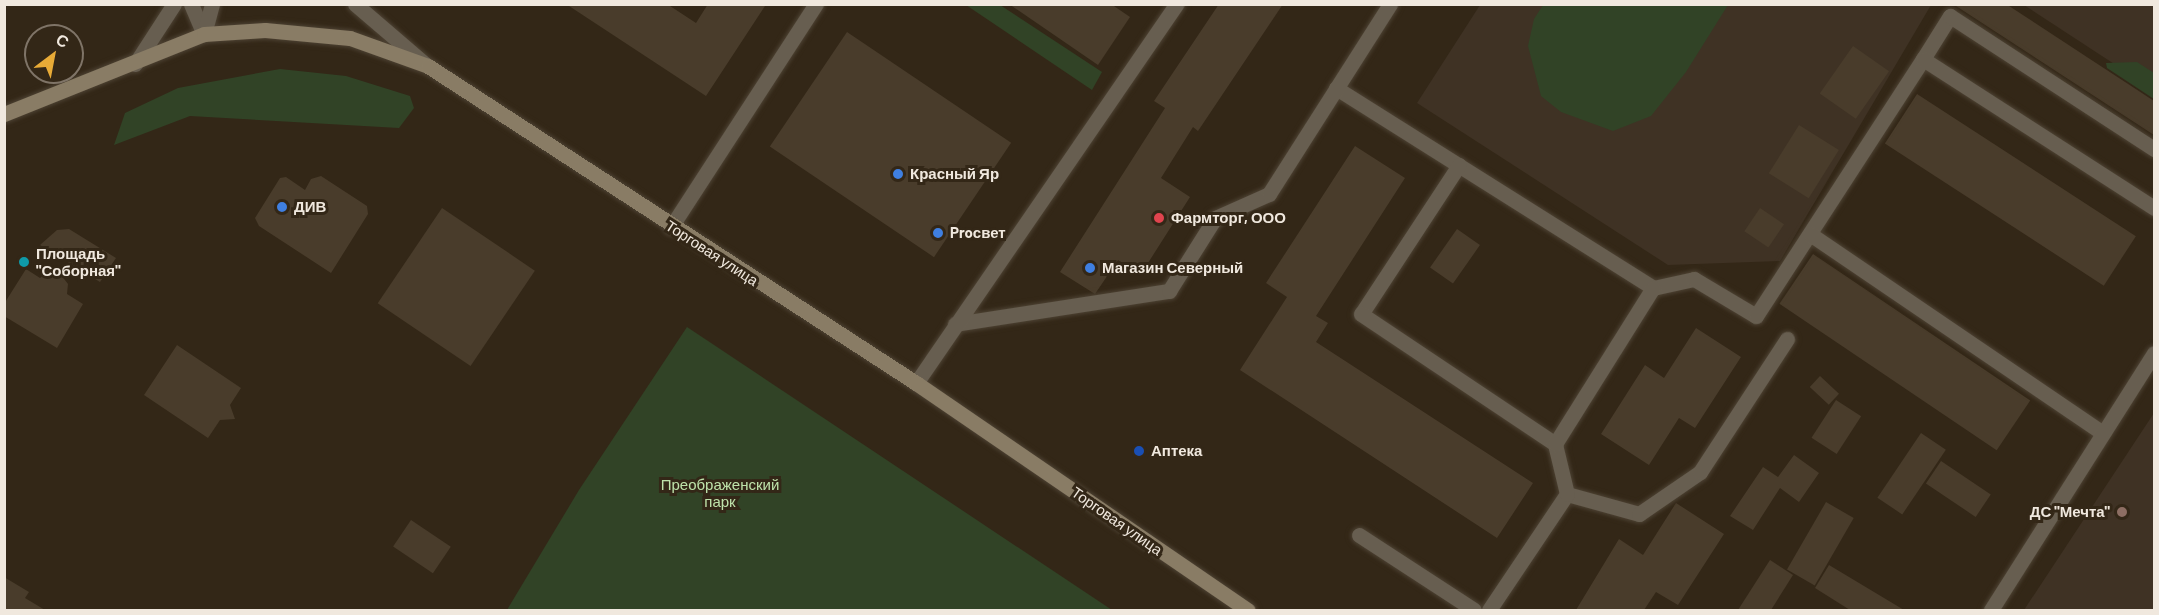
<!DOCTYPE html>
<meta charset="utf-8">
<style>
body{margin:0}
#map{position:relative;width:2159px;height:615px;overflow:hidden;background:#332717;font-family:Barlow,sans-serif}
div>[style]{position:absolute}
.education>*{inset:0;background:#3f3224}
.green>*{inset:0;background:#314326}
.building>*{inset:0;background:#493c2b;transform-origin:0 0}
.roads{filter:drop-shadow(0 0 2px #4d4233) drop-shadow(0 0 2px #4d4233)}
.lane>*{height:15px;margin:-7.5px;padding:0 7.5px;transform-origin:7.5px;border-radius:7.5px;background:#675e50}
.street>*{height:15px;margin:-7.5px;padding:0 7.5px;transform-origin:7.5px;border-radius:7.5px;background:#675e50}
.secondary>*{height:15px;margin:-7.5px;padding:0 7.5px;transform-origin:7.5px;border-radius:7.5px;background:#897c65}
.dots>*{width:16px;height:16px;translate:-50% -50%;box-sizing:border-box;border:3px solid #332717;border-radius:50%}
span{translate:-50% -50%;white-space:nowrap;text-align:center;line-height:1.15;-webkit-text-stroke:6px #332717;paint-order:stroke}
.poi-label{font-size:15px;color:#f0e8de;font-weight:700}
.left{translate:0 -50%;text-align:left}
.right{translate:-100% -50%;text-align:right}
.street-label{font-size:15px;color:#f0e8de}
.park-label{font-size:15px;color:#bee2aa}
.frame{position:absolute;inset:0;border:6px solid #f0e8de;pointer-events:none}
.north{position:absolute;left:24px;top:24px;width:60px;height:60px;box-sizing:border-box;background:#332717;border:2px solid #7f7467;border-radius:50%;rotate:32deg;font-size:16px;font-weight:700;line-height:24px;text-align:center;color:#f0e8de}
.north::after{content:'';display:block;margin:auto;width:21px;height:27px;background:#e8ab37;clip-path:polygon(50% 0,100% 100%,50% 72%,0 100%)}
</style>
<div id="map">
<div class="education">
<i style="clip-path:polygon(1480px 5px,1931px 5px,1780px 261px,1668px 265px,1417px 103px)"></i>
<i style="clip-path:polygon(2024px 5px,2154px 5px,2154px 90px)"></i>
<i style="clip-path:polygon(2154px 413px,2154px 610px,2024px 610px)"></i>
</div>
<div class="green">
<i style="clip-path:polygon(966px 5px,1000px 5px,1102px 72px,1092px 90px)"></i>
<i style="clip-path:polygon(1543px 5px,1543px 4px,1728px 5px,1686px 72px,1651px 116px,1613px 131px,1561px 112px,1541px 96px,1528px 46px,1534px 19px)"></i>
<i style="clip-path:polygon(2137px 62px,2154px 73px,2154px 99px,2107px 68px,2106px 63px)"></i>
<i style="clip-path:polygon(280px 69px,346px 76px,410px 96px,414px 108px,399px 128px,190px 116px,114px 145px,125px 113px,178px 88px)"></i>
<i style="clip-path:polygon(687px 327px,1112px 610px,507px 610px,579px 490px)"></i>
</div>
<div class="building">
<i style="clip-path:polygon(566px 4px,667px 4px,696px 23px,708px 4px,765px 6px,706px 96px)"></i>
<i style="clip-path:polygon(1009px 4px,1111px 4px,1130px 17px,1098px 65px)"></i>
<i style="clip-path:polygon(1219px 4px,1283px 4px,1198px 131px,1193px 127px,1161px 178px,1190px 197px,1141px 274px,1118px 260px,1095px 294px,1060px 272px,1165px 108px,1154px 101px)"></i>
<i style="clip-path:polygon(1953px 4px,2006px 4px,2154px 101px,2154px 135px)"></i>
<i style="left:847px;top:32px;width:198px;height:138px;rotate:34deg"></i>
<i style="left:1853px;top:46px;width:44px;height:58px;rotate:35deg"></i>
<i style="left:1917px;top:94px;width:261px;height:59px;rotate:33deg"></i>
<i style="left:1799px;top:125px;width:47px;height:57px;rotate:32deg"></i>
<i style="clip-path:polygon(1355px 146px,1405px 178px,1316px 316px,1328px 323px,1316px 342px,1533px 483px,1497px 538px,1240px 370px,1287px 297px,1266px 283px)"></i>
<i style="clip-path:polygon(321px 176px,367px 206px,368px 214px,331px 273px,259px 226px,255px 218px,280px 178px,286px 177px,305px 190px,311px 179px)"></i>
<i style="left:442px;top:208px;width:112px;height:115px;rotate:34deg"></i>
<i style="left:1760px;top:208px;width:29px;height:28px;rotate:34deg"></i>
<i style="clip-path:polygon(69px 229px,116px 258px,100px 282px,40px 245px,57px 230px)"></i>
<i style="left:1457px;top:229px;width:28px;height:47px;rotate:35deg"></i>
<i style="left:1813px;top:254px;width:262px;height:60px;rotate:34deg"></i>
<i style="clip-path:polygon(26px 269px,40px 278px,48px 272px,61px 275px,68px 284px,67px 294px,83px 304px,57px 348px,4px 316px,4px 304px)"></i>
<i style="clip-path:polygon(1696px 328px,1741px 357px,1695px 428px,1679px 418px,1649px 465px,1601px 434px,1645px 365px,1664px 378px)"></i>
<i style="clip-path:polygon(177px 345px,241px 388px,230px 405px,235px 419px,220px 420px,208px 438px,144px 395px)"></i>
<i style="left:1820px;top:376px;width:26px;height:15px;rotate:43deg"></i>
<i style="left:1836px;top:400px;width:30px;height:45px;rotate:33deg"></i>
<i style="left:1921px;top:433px;width:30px;height:78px;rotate:34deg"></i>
<i style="clip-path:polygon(1794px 455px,1819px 473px,1799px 502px,1780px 488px,1753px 530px,1730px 516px,1763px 467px,1778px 477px)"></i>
<i style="left:1941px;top:461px;width:60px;height:27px;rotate:34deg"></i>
<i style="left:1826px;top:502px;width:32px;height:78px;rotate:30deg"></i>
<i style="clip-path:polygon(1676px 503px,1724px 534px,1678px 605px,1656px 592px,1644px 610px,1576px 610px,1619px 539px,1643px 555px)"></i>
<i style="left:411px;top:520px;width:48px;height:32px;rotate:34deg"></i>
<i style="clip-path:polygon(1770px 560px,1793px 575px,1771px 610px,1738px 610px)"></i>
<i style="clip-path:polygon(1829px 565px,1904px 610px,1850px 610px,1815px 588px)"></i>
<i style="clip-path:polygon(4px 577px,29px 592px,25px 598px,45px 610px,4px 610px)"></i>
</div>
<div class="roads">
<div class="lane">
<i style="left:1923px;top:59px;width:51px;rotate:-57.9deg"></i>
<i style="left:1950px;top:16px;width:244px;rotate:33.1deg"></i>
<i style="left:1336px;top:88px;width:375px;rotate:32.2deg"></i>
<i style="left:1653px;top:288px;width:42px;rotate:-12.4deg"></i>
<i style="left:1694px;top:279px;width:72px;rotate:30.8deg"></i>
<i style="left:1756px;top:316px;width:306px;rotate:-57deg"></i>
<i style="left:1923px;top:59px;width:275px;rotate:32.8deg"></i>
<i style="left:1459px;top:165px;width:178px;rotate:123.3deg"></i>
<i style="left:1361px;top:314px;width:234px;rotate:33.8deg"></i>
<i style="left:671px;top:227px;width:266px;rotate:-57deg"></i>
<i style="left:1810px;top:234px;width:354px;rotate:34.2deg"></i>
<i style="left:955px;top:324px;width:217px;rotate:-8.8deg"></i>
<i style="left:1169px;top:291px;width:86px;rotate:-57.8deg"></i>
<i style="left:1215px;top:218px;width:59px;rotate:-24deg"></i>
<i style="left:1269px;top:194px;width:225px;rotate:-57.5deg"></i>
<i style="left:916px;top:383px;width:460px;rotate:-55.5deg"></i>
<i style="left:1567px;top:494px;width:75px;rotate:15.5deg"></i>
<i style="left:1639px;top:514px;width:74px;rotate:-34.5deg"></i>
<i style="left:1700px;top:472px;width:159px;rotate:-56.8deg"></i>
<i style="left:1359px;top:535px;width:137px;rotate:33.1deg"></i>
<i style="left:1489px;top:610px;width:140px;rotate:-56.1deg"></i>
<i style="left:1567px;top:494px;width:51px;rotate:-103.5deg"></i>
<i style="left:1555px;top:444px;width:184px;rotate:-57.9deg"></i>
<i style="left:1991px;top:610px;width:304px;rotate:-57.6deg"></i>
</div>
<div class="street">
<i style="left:191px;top:4px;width:33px;rotate:67deg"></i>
<i style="left:355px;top:4px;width:92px;rotate:40.6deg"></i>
<i style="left:204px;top:34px;width:31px;rotate:-75deg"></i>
<i style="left:135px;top:64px;width:72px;rotate:-57deg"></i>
</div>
<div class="secondary">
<i style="left:4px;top:114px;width:215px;rotate:-21.8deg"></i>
<i style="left:204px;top:34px;width:61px;rotate:-3.8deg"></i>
<i style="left:265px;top:30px;width:85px;rotate:5.4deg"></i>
<i style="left:350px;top:38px;width:83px;rotate:19.7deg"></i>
<i style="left:428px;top:66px;width:582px;rotate:33.01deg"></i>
<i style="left:916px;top:383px;width:402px;rotate:34.4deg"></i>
</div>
</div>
<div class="dots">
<i style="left:898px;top:174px;background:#3f7fe0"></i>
<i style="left:282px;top:207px;background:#3f7fe0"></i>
<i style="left:1159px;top:218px;background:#e0444e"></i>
<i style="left:938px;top:233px;background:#3f7fe0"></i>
<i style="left:24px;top:262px;background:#0f9aa8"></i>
<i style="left:1090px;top:268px;background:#3f7fe0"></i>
<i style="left:1139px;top:451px;background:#1a4fb4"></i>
<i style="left:2122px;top:512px;background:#8d6e63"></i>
</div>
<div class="poi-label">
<span class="left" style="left:910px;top:174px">Красный Яр</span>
<span class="left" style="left:294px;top:207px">ДИВ</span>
<span class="left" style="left:1171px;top:218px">Фармторг, ООО</span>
<span class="left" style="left:950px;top:233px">Proсвет</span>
<span class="left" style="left:36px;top:262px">Площадь<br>"Соборная"</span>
<span class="left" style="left:1102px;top:268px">Магазин Северный</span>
<span class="left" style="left:1151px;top:451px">Аптека</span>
<span class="right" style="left:2110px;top:512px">ДС "Мечта"</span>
</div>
<div class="street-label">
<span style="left:712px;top:253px;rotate:33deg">Торговая улица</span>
<span style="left:1117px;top:521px;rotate:35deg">Торговая улица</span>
</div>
<div class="park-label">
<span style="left:720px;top:493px">Преображенский<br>парк</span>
</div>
<div class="frame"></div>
<div class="north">С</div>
</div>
